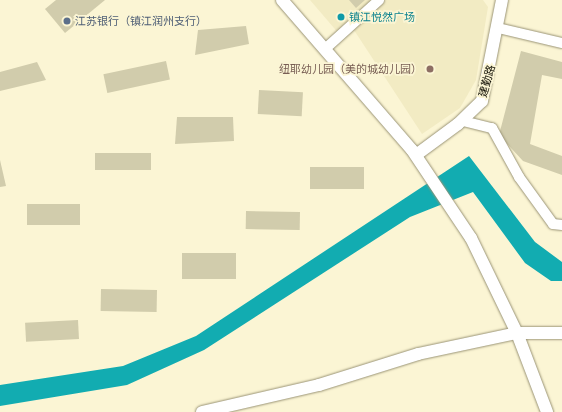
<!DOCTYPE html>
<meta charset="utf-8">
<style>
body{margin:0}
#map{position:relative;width:562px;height:412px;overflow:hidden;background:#fbf5d4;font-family:"Times New Roman","Noto Sans SC",serif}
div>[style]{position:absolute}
.built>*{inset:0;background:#f2ebc3}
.water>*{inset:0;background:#12acb1}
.building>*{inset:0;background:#d1ccac;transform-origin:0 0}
.roads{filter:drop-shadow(0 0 1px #9a9476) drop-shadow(0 0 1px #9a9476)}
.minor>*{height:10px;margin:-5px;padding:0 5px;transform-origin:5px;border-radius:5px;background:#fff}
.tertiary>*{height:12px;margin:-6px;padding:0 6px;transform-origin:6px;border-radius:6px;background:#fff}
.dots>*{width:11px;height:11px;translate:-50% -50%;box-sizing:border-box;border:2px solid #fbf5d4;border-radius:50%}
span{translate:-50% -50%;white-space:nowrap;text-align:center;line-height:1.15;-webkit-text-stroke:3.5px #fbf5d4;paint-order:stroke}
.culture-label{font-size:11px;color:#0d838f}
.left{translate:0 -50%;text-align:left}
.service-label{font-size:11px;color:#4e5e75}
.education-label{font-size:11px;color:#785e54}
.right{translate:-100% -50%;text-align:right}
.street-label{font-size:11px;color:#131106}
</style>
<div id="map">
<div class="built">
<i style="clip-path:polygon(310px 0,374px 0,340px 35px)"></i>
<i style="clip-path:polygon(386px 0,483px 0,488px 7px,476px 80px,460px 108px,422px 134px,352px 27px)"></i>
</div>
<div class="water">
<i style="clip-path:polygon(469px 156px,535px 242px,562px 262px,562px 281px,551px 281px,525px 263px,473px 192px,410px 217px,204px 350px,127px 385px,0 406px,0 385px,123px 366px,196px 336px)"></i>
</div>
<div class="building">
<i style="clip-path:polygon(56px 0,105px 0,65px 33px,45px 9px)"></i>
<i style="clip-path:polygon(349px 0,365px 0,356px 8px)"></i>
<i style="clip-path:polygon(246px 26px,249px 44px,195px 55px,198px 30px)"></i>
<i style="clip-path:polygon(521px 51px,562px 62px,562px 79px,542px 75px,530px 144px,562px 156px,562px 175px,523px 161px,499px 135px)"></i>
<i style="left:166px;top:61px;width:19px;height:64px;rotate:78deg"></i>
<i style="clip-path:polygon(37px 62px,46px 80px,0 91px,0 72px)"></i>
<i style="left:259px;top:90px;width:44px;height:24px;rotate:3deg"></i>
<i style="clip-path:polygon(177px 117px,233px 117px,234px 141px,175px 144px)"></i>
<i style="left:95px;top:153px;width:56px;height:17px"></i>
<i style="clip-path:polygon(0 160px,6px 186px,0 187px)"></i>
<i style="left:310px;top:167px;width:54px;height:22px"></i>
<i style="left:80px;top:204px;width:21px;height:53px;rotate:90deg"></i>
<i style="left:246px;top:211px;width:54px;height:18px;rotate:1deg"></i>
<i style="left:182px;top:253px;width:54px;height:26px"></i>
<i style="left:101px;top:289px;width:56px;height:22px;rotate:1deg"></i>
<i style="left:78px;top:320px;width:19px;height:53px;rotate:87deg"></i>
</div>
<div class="roads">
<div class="minor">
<i style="left:498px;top:28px;width:66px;rotate:13.2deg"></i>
<i style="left:325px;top:49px;width:73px;rotate:-42.2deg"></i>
<i style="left:463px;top:121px;width:30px;rotate:14deg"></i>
<i style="left:492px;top:128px;width:56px;rotate:61.1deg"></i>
<i style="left:519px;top:177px;width:58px;rotate:54.1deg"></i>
<i style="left:553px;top:224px;width:9px;rotate:6deg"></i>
</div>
<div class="tertiary">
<i style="left:282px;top:0;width:198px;rotate:49.1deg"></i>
<i style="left:412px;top:150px;width:106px;rotate:56.2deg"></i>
<i style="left:471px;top:238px;width:106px;rotate:64.2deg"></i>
<i style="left:517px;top:333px;width:85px;rotate:69.2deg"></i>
<i style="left:416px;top:155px;width:52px;rotate:-36.4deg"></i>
<i style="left:458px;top:124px;width:33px;rotate:-44deg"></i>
<i style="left:482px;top:101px;width:103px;rotate:-78.8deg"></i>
<i style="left:202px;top:412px;width:120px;rotate:-13deg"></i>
<i style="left:319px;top:385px;width:104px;rotate:-17.4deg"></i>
<i style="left:418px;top:354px;width:101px;rotate:-12deg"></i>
<i style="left:517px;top:333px;width:45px"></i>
</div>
</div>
<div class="dots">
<i style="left:341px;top:17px;background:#0f9aa8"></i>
<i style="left:67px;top:21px;background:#5c6f8a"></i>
<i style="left:430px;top:69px;background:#8d6e63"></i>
</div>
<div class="culture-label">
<span class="left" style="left:349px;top:17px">镇江悦然广场</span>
</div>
<div class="service-label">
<span class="left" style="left:75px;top:21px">江苏银行（镇江润州支行）</span>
</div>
<div class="education-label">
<span class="right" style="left:422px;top:69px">纽耶幼儿园（美的城幼儿园）</span>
</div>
<div class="street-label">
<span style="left:487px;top:81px;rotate:-74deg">建勤路</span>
</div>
</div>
